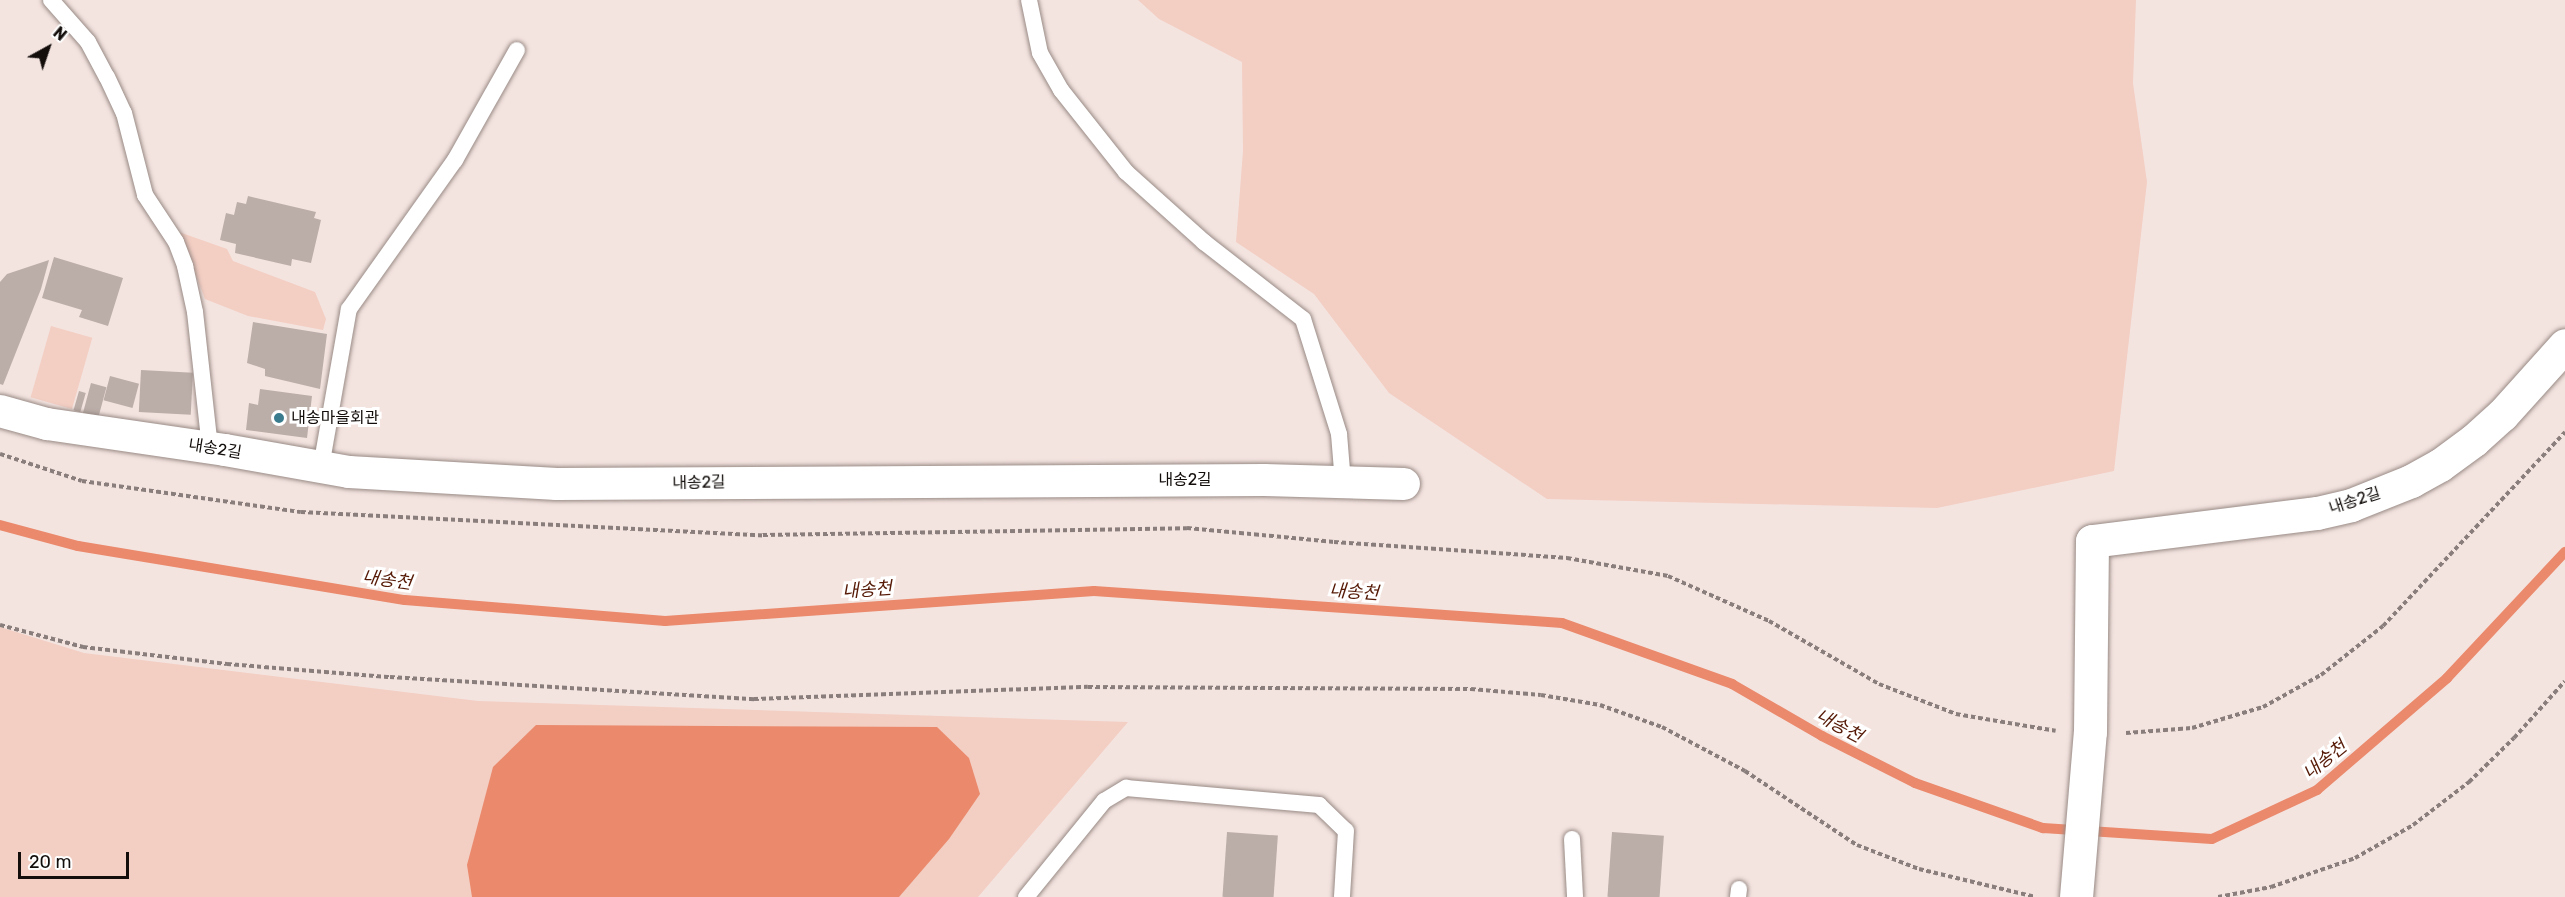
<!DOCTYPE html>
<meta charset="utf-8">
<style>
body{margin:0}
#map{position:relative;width:2565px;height:897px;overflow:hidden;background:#f4e4e0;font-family:Rubik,"Noto Sans KR",sans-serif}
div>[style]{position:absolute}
.green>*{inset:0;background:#f3cec3;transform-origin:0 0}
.water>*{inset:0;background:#ea896c}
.stream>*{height:10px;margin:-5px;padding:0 5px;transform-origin:5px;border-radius:5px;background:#ea896c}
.building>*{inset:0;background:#bbada8;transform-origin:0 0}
.path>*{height:4px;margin-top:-2px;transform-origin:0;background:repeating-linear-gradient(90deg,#897e7b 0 4.5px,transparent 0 7.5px)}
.roads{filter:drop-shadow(0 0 2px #988a85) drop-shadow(0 0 2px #988a85)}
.service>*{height:16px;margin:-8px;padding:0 8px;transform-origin:8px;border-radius:8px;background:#fff}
.minor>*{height:32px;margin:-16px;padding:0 16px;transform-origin:16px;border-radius:16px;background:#fff}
.tertiary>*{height:33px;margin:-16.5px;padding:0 16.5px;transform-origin:16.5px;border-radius:16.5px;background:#fff}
.dots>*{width:16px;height:16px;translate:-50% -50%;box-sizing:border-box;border:3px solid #fff;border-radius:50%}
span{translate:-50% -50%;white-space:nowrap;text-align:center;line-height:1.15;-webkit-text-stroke:6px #fff;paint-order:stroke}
.poi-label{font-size:16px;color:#130e0c}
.left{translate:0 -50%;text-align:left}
.street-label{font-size:16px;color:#130e0c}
.water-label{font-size:18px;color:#551905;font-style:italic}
.north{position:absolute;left:18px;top:18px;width:60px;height:60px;-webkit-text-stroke:4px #fff;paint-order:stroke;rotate:40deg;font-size:16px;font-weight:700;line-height:24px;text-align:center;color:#130e0c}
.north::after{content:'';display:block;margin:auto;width:21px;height:27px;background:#130e0c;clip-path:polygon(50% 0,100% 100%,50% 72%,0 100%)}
.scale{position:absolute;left:18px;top:852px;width:111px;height:27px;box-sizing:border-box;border:3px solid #130e0c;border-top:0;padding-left:8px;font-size:18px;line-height:21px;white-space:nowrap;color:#130e0c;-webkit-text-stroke:4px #fff;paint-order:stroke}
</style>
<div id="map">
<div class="green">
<i style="clip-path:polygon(1138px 0,2136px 0,2133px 83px,2147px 182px,2114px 471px,1937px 508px,1547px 499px,1389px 393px,1314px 294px,1236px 242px,1243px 151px,1242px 62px,1159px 19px)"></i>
<i style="clip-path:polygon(179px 232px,227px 249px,233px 261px,315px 292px,326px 319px,323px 330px,248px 316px,205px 299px)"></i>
<i style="left:51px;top:326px;width:43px;height:74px;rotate:16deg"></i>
<i style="clip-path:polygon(0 627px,84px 653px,478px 701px,1128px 722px,978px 897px,0 897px)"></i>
</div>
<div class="water">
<i style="clip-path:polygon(536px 725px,937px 727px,969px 758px,980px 794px,949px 839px,899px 897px,472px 897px,467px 865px,493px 767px)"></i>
</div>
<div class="stream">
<i style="left:0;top:525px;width:81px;rotate:15.1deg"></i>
<i style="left:78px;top:546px;width:331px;rotate:9.4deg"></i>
<i style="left:405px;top:600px;width:261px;rotate:4.6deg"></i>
<i style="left:665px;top:621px;width:430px;rotate:-4deg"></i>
<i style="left:1094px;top:591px;width:469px;rotate:3.9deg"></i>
<i style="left:1562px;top:623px;width:181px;rotate:19.7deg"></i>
<i style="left:1732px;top:684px;width:104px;rotate:30deg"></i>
<i style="left:1822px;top:736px;width:104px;rotate:26.8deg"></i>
<i style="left:1915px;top:783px;width:136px;rotate:19.4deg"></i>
<i style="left:2043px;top:828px;width:169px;rotate:3.7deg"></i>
<i style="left:2212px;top:839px;width:116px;rotate:-25deg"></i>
<i style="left:2317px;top:790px;width:172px;rotate:-40.7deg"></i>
<i style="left:2447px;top:678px;width:173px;rotate:-46.9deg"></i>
</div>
<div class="building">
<i style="clip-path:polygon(248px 196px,316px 212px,314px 218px,321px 220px,311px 263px,292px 259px,291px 266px,235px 253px,236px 244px,220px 240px,226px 213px,234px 215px,237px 202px,246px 204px)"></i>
<i style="clip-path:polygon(54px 257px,123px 278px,108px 326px,79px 317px,82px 310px,42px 298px)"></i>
<i style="clip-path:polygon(49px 260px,41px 289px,3px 385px,0 384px,0 282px,7px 274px)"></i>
<i style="clip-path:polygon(253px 322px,327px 334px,320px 389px,265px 376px,265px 369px,247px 363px)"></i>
<i style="left:141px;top:370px;width:52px;height:42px;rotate:3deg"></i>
<i style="left:110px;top:376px;width:30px;height:25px;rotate:15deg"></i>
<i style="left:91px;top:383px;width:16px;height:31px;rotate:15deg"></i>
<i style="clip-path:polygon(260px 389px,312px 396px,307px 438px,246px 430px,249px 403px,258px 405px)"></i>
<i style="left:79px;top:391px;width:7px;height:20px;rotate:16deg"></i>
<i style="left:1227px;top:832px;width:51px;height:65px;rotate:4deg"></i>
<i style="left:1612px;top:832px;width:52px;height:65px;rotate:4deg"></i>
</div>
<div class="path">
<i style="left:0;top:454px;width:86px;rotate:18.2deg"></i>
<i style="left:82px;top:481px;width:221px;rotate:8.1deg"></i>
<i style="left:301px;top:512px;width:463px;rotate:2.9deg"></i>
<i style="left:763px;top:535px;width:424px;rotate:-0.9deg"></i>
<i style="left:1187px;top:528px;width:148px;rotate:5.4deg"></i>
<i style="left:1334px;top:542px;width:234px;rotate:3.9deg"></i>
<i style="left:1567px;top:558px;width:103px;rotate:10.1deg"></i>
<i style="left:1668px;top:576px;width:111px;rotate:24deg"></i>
<i style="left:1769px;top:621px;width:127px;rotate:29.8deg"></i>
<i style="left:1879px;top:684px;width:83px;rotate:21.3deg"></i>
<i style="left:1956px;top:714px;width:101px;rotate:9.6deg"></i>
<i style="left:0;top:625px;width:86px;rotate:14.8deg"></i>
<i style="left:83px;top:647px;width:145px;rotate:6.7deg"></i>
<i style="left:227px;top:664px;width:164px;rotate:4.6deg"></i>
<i style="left:390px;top:677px;width:365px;rotate:3.5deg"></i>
<i style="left:754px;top:699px;width:334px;rotate:-2.1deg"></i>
<i style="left:1088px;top:687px;width:383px;rotate:0.3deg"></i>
<i style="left:1471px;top:689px;width:70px;rotate:4.9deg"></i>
<i style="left:1541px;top:695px;width:60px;rotate:9.6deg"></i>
<i style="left:1600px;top:705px;width:66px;rotate:19.5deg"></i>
<i style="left:1662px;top:727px;width:94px;rotate:27.9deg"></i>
<i style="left:1745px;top:771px;width:134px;rotate:33.5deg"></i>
<i style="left:1857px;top:845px;width:66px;rotate:21.2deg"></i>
<i style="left:1919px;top:869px;width:120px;rotate:13.5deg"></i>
<i style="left:2126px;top:733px;width:66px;rotate:-4.3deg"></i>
<i style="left:2192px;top:728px;width:74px;rotate:-16.5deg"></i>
<i style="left:2263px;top:707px;width:66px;rotate:-28.9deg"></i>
<i style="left:2321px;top:675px;width:79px;rotate:-38.3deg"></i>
<i style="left:2383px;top:626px;width:266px;rotate:-46.8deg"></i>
<i style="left:2218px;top:897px;width:54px;rotate:-10.7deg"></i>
<i style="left:2271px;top:887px;width:89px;rotate:-19deg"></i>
<i style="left:2355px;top:858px;width:67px;rotate:-29.6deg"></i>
<i style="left:2413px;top:825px;width:71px;rotate:-37.5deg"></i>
<i style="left:2469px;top:782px;width:63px;rotate:-44.4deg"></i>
<i style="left:2514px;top:738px;width:76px;rotate:-48.2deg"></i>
</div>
<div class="roads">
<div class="service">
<i style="left:51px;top:0;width:56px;rotate:48.6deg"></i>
<i style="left:88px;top:42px;width:40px;rotate:62deg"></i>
<i style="left:107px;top:77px;width:40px;rotate:65deg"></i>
<i style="left:124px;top:113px;width:85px;rotate:75.6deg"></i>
<i style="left:145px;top:195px;width:56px;rotate:56.6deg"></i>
<i style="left:176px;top:242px;width:26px;rotate:69deg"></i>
<i style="left:185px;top:266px;width:47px;rotate:77.7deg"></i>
<i style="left:195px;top:312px;width:137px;rotate:83.7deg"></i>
<i style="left:1029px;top:0;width:54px;rotate:78.3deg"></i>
<i style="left:1040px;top:53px;width:43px;rotate:60.4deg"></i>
<i style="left:1061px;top:90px;width:105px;rotate:51.6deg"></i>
<i style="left:1126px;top:172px;width:105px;rotate:41.9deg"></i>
<i style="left:1204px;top:242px;width:125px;rotate:37.9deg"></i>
<i style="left:1303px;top:319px;width:121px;rotate:72.6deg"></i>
<i style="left:1339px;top:434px;width:49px;rotate:85.3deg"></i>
<i style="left:321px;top:467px;width:160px;rotate:-80deg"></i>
<i style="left:349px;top:309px;width:183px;rotate:-54.6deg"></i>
<i style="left:455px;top:160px;width:126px;rotate:-60.6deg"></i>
<i style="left:1572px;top:839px;width:58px;rotate:87deg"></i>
<i style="left:1026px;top:897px;width:124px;rotate:-50.9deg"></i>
<i style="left:1104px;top:801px;width:26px;rotate:-31deg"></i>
<i style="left:1126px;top:788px;width:194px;rotate:5deg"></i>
<i style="left:1319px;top:805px;width:37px;rotate:44deg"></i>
<i style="left:1346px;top:831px;width:66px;rotate:93.5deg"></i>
<i style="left:1738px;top:897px;width:8px;rotate:-83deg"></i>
</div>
<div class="minor">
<i style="left:0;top:411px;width:49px;rotate:15.5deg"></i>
<i style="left:47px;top:424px;width:180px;rotate:8.3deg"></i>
<i style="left:225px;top:450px;width:126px;rotate:10.1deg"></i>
<i style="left:349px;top:472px;width:208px;rotate:3.3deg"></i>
<i style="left:557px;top:484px;width:707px;rotate:-0.32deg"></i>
<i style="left:1264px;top:480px;width:140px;rotate:1.6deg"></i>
</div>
<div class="tertiary">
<i style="left:2076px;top:897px;width:166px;rotate:-85.2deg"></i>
<i style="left:2090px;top:732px;width:191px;rotate:-89.4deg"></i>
<i style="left:2092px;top:541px;width:227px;rotate:-7.1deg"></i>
<i style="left:2317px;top:513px;width:35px;rotate:-13deg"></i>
<i style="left:2351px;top:505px;width:65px;rotate:-21.8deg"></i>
<i style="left:2411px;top:481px;width:33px;rotate:-29deg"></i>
<i style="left:2440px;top:465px;width:42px;rotate:-36.3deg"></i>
<i style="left:2474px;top:440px;width:38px;rotate:-42deg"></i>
<i style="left:2502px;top:415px;width:94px;rotate:-48deg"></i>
</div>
</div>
<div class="dots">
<i style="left:279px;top:418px;background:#3a7c8e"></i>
</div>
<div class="poi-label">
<span class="left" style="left:291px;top:418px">내송마을회관</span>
</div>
<div class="street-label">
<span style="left:215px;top:449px;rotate:9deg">내송2길</span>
<span style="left:1185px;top:480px">내송2길</span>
<span style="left:699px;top:483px;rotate:-1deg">내송2길</span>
<span style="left:2355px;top:501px;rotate:-18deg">내송2길</span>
</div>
<div class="water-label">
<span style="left:387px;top:580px;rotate:8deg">내송천</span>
<span style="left:867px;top:590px;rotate:-4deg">내송천</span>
<span style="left:1354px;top:592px;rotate:4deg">내송천</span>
<span style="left:1839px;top:726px;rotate:28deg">내송천</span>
<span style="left:2325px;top:760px;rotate:-39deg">내송천</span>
</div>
<div class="north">N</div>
<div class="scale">20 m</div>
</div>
